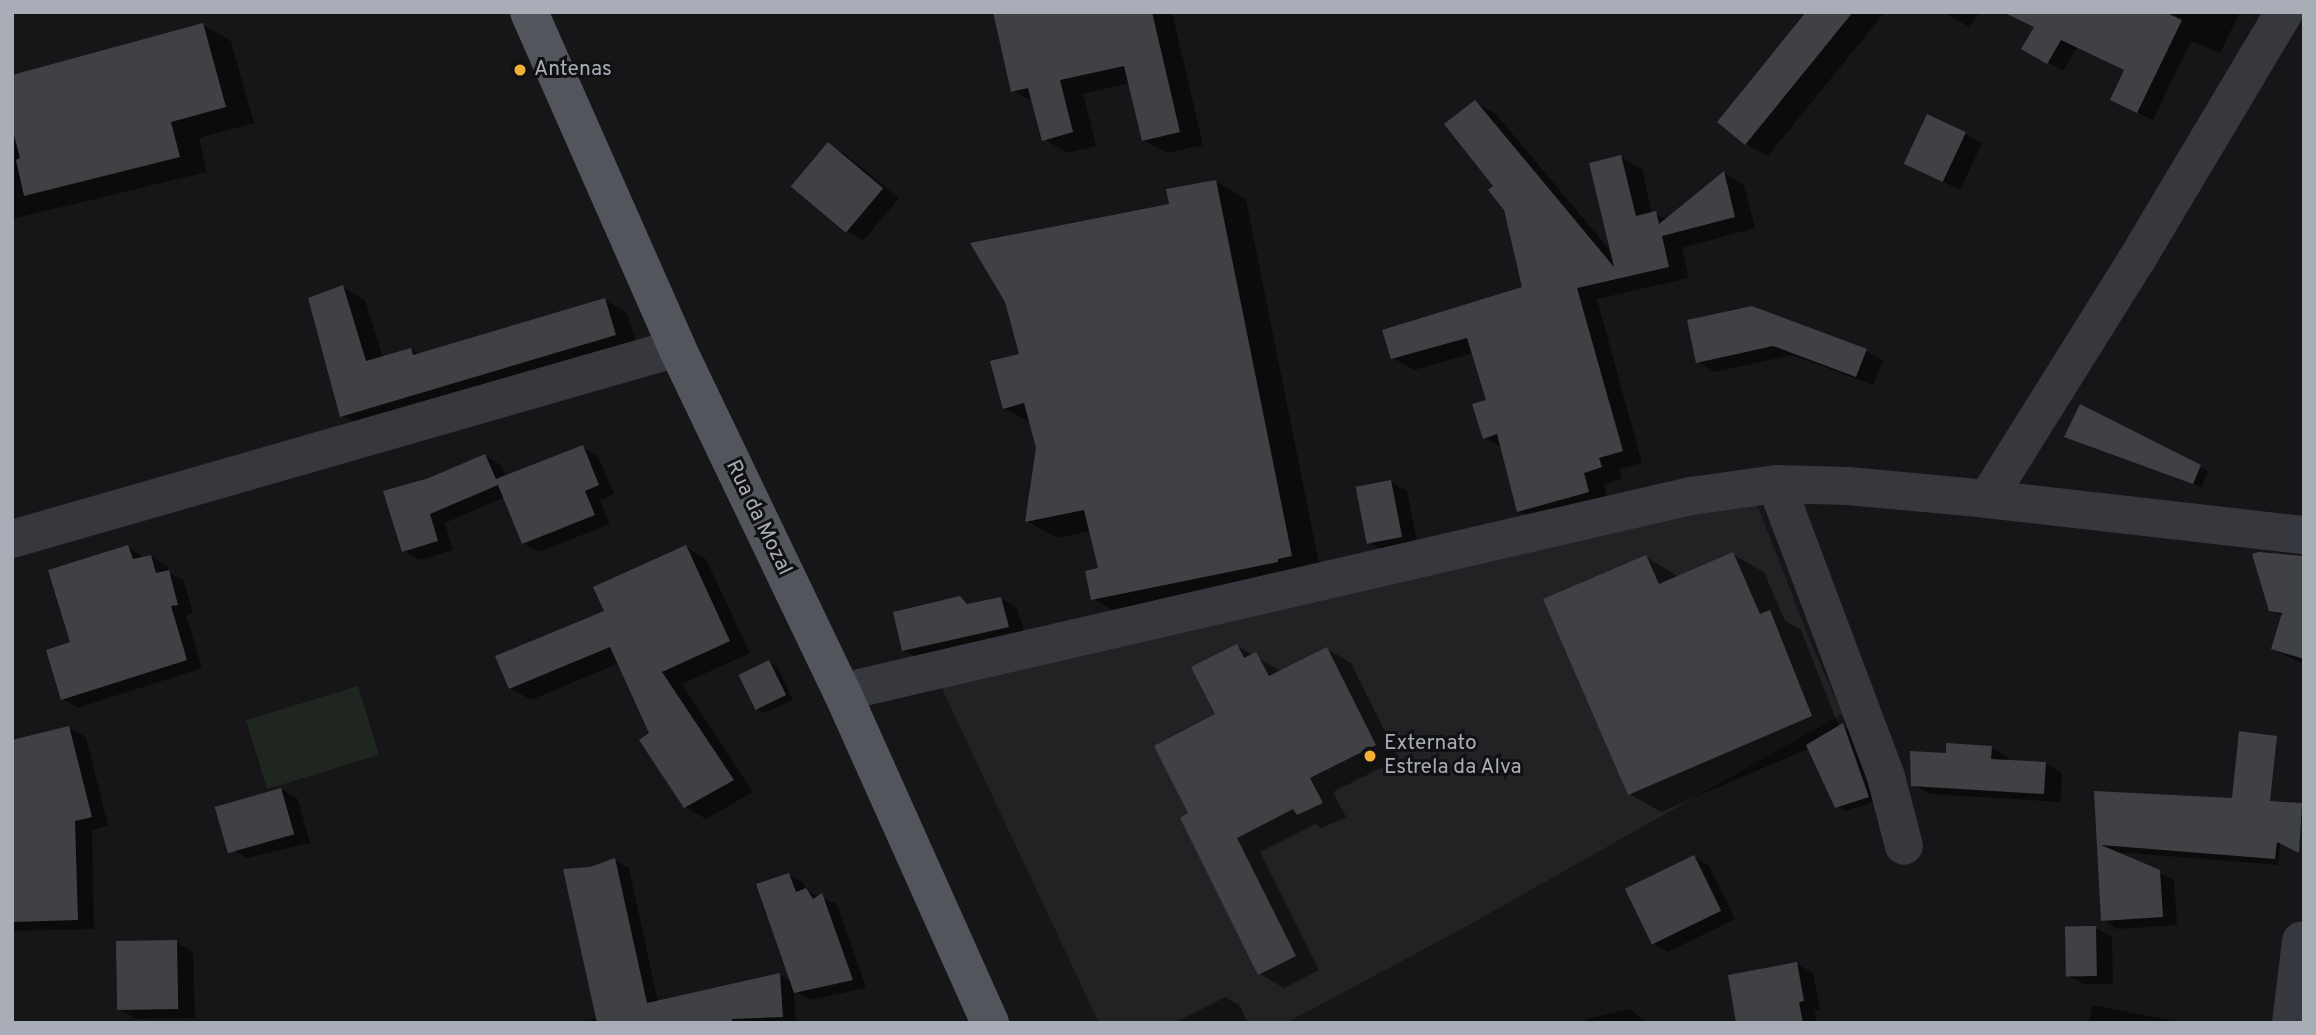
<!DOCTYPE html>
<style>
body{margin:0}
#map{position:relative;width:2316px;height:1035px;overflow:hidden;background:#161618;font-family:Overpass,sans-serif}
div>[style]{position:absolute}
.built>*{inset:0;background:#222225}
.green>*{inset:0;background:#1e261f;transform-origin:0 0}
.shadow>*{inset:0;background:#0007}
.building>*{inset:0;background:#404145;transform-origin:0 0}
.minor>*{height:38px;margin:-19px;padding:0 19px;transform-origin:19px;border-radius:19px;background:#37383d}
.major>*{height:38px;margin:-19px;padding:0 19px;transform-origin:19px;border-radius:19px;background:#53555c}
.dots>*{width:19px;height:19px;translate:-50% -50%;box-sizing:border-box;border:4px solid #111113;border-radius:50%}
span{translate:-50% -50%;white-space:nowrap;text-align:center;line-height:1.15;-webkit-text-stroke:6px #111113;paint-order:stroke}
.poi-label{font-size:21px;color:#a8adb8}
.left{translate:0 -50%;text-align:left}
.street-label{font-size:21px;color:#a8adb8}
.frame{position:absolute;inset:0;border:14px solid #a8adb8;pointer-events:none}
</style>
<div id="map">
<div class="built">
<i style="clip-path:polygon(1736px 497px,1758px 507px,1808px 636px,1842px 714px,1460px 930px,1286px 1023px,1099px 1023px,938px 680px)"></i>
</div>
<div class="green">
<i style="left:358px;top:686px;width:72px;height:117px;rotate:73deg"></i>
</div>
<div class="shadow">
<i style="clip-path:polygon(1031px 12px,1172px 12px,1203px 145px,1167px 153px,1143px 140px,1130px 83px,1083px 94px,1096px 146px,1067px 153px,1044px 139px,1034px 102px,1013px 91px)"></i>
<i style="clip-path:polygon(1808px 12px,1885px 12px,1768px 156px,1746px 144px,1719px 122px)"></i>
<i style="clip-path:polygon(1944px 12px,1980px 12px,1969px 27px)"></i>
<i style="clip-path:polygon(2162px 12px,2240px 12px,2220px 53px,2191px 41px,2153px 120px,2128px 108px,2126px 71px,2077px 47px,2063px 71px,2024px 48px)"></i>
<i style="clip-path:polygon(202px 24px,231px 41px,254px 123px,199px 138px,207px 172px,12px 219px,12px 128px)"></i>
<i style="clip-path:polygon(1475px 102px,1496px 114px,1613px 254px,1621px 157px,1642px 169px,1652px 213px,1667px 219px,1724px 173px,1744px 185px,1755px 228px,1682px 248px,1689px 278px,1597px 299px,1642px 463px,1619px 469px,1622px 479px,1604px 485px,1609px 504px,1539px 523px,1518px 511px,1502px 448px,1484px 438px,1489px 401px,1474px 353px,1414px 370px,1393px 358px,1524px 288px)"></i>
<i style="clip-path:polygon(1965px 134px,1982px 143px,1960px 190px,1906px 163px)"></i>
<i style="clip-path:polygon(828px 144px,845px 154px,899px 198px,863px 241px,847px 231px)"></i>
<i style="clip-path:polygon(1216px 182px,1246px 199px,1321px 573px,1123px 616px,1093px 599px,1100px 570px,1091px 531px,1057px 538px,1026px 521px,1038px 448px,1031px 423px,1004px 408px,1021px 355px,1171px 205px)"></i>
<i style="clip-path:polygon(343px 287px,365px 300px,383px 358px,411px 349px,419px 354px,605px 300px,627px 313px,638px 347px,364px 428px,342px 415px)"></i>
<i style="clip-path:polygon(1689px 322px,1866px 351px,1883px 361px,1873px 385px,1792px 355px,1715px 372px,1698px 362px)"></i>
<i style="clip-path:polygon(2081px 406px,2208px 471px,2202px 487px,2074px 440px)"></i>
<i style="clip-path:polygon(583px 447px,598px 456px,614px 494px,600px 500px,610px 524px,539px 552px,523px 543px,505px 497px,445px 523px,453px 550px,420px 560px,404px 551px,430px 479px,485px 456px,501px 465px,506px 477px)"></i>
<i style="clip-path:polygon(1390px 481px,1407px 491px,1418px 546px,1385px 552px,1369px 542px)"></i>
<i style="clip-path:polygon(128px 547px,145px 558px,151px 556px,167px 566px,169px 572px,184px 581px,193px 613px,186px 615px,202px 668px,78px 708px,62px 699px,73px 643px)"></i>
<i style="clip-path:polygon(686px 547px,706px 559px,750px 653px,682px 684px,753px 792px,706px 819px,685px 807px,619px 663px,531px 700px,510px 688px)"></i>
<i style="clip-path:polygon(1732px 554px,1764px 572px,1785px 621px,1801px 630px,1839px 727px,1843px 726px,1850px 730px,1876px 801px,1845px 811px,1837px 806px,1810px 748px,1661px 812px,1630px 794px,1646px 557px,1679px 577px)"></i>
<i style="clip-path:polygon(2304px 557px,2304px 664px,2273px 649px,2283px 617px,2271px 610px)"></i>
<i style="clip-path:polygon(959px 598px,972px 605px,1000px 598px,1017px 608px,1025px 636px,921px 660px,904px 650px)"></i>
<i style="clip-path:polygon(1237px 646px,1282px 672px,1327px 649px,1351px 663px,1399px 759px,1333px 792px,1346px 817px,1322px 828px,1315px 824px,1260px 852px,1319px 970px,1284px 988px,1260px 974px,1191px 814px)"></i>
<i style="clip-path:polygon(769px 662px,777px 666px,793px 700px,764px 713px,756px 708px)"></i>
<i style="clip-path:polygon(69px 728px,86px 737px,108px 826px,92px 830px,94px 929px,12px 931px,12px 742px)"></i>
<i style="clip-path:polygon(1991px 747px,2008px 757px,2008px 761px,2046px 763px,2062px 773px,2061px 802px,1930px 794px,1913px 784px,1948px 755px)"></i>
<i style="clip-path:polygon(281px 789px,298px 799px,310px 843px,247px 858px,230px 848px)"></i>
<i style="clip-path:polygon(2096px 793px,2282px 825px,2278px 865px,2116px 852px,2174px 880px,2177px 925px,2117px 929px,2103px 920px)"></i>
<i style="clip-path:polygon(1694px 857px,1709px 866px,1735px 919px,1668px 952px,1652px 943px)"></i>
<i style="clip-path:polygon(615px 860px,629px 868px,658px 1002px,780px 975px,792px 982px,789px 875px,804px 883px,806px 891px,837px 904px,866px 988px,810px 1000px,794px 991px,796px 1023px,579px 1023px,598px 1018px,590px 868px)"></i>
<i style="clip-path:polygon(2095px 928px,2112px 937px,2113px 984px,2084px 984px,2067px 975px)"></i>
<i style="clip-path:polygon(176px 942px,193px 952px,195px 1018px,136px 1019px,119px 1009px)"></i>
<i style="clip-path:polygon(1797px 964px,1813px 973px,1820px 1010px,1814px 1011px,1817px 1023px,1738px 1023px)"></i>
<i style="clip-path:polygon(1225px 997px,1239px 1005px,1248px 1023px,1174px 1023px)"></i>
<i style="clip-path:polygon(2092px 1005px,2185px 1023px,2089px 1023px)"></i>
<i style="clip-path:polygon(1630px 1009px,1648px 1023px,1587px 1023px,1586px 1019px)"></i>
</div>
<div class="building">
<i style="clip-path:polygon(993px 12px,1152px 12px,1180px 132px,1142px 141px,1124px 66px,1060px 80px,1073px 132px,1042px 141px,1028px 88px,1011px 92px)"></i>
<i style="clip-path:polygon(1806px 12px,1853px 12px,1745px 145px,1717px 122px)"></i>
<i style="clip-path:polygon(2003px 12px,2165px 12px,2182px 20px,2137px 113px,2110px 100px,2124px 70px,2061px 40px,2047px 64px,2021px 49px,2034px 27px)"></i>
<i style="clip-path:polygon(203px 23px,226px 107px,171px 122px,180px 157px,24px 196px,16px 160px,20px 158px,12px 128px,12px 75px)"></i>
<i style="clip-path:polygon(1475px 100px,1614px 267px,1589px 163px,1621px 155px,1636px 216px,1656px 211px,1659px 224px,1724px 171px,1735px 217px,1662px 236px,1669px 267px,1577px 288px,1623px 451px,1599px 458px,1602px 467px,1584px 473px,1589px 492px,1517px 512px,1497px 434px,1483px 439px,1472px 404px,1486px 400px,1467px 338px,1391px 359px,1382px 330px,1522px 287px,1504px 210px,1488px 190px,1493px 186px,1444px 124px)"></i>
<i style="left:1927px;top:114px;width:43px;height:55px;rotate:25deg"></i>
<i style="left:828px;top:142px;width:72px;height:58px;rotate:40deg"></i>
<i style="clip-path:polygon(1216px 180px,1292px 556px,1278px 559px,1278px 562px,1091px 600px,1085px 571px,1098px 568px,1084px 510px,1025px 522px,1036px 448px,1024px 403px,1003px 409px,990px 361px,1019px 354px,1005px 302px,970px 243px,1169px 204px,1166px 189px)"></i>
<i style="clip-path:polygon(343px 285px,366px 361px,411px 348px,413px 355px,605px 298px,616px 335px,340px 417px,308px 298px)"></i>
<i style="clip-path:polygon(1752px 306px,1867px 349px,1856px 377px,1773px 346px,1696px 363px,1687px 320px)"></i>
<i style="clip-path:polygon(2080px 404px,2201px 465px,2193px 484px,2064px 437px)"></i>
<i style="clip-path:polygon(583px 445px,599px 485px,585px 491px,595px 515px,522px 544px,498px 485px,430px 514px,438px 541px,402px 552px,383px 491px,429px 478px,485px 454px,496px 479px)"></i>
<i style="left:1391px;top:480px;width:58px;height:36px;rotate:79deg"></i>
<i style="clip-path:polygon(128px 545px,133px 559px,151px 555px,156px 573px,169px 570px,178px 605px,171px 606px,187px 660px,61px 700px,46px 650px,70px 642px,48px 570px)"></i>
<i style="clip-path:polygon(686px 545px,730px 641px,662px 672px,734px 780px,684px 808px,639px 740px,649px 733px,610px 647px,509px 689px,495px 656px,604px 611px,593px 587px)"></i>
<i style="clip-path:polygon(1733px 552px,1760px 614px,1770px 610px,1812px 716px,1628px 795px,1543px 599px,1646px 555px,1659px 584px)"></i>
<i style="clip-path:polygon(2259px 552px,2304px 556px,2304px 659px,2271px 649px,2282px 613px,2269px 611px,2252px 554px)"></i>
<i style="clip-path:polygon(960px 596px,967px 604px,1001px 597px,1009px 627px,902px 651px,893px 612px)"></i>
<i style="clip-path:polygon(1237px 644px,1244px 658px,1256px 652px,1269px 676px,1327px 647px,1376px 745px,1310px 778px,1323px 803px,1297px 815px,1293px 809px,1237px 838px,1296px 956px,1258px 975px,1180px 818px,1188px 813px,1154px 746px,1215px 714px,1191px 667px)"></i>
<i style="left:769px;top:660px;width:39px;height:34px;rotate:64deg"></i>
<i style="clip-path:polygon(1843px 723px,1869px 797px,1835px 808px,1806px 745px)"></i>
<i style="clip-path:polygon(69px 726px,92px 817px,75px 821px,78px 920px,12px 922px,12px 740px)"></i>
<i style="clip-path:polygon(2239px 731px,2277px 736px,2270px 801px,2302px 803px,2299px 853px,2277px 842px,2275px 859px,2101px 845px,2160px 870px,2163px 917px,2101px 921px,2094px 791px,2232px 798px)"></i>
<i style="clip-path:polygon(1946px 743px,1992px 746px,1991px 759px,2046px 762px,2044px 794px,1911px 786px,1910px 751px,1946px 753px)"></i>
<i style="left:281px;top:788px;width:48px;height:69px;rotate:74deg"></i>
<i style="left:1694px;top:855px;width:62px;height:77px;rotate:64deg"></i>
<i style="clip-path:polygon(615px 858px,647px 1003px,780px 973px,783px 1017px,732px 1019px,732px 1023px,597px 1023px,563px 869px,590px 867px)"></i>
<i style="clip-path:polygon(789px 873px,796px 892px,806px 888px,813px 899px,822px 893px,853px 980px,794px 993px,756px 884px)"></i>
<i style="left:2096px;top:926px;width:50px;height:31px;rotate:89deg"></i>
<i style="left:177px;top:940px;width:69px;height:61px;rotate:89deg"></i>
<i style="clip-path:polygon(1797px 962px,1804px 1001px,1799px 1002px,1803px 1023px,1736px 1023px,1728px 975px)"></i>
</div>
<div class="minor">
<i style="left:1776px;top:484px;width:313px;rotate:69.4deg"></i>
<i style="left:1886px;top:777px;width:71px;rotate:75.4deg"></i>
<i style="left:1987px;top:499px;width:283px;rotate:-58deg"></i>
<i style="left:2137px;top:259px;width:287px;rotate:-59.2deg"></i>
<i style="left:12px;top:539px;width:692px;rotate:-16.03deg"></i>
<i style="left:842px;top:692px;width:871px;rotate:-13deg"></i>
<i style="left:1691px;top:496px;width:86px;rotate:-8deg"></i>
<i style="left:1776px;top:484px;width:72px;rotate:1.6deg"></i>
<i style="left:1848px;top:486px;width:140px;rotate:5.3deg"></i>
<i style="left:1987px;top:499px;width:319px;rotate:6.5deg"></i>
<i style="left:2291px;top:1023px;width:83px;rotate:-83deg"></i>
</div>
<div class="major">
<i style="left:529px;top:12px;width:367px;rotate:66.2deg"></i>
<i style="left:677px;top:348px;width:382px;rotate:64.4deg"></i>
<i style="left:842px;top:692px;width:363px;rotate:65.9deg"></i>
</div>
<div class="dots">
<i style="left:520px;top:70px;background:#f2b134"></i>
<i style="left:1370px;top:756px;background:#f2b134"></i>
</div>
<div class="poi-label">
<span class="left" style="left:534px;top:70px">Antenas</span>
<span class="left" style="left:1384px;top:756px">Externato<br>Estrela da Alva</span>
</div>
<div class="street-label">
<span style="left:758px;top:518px;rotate:64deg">Rua da Mozal</span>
</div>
<div class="frame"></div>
</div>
